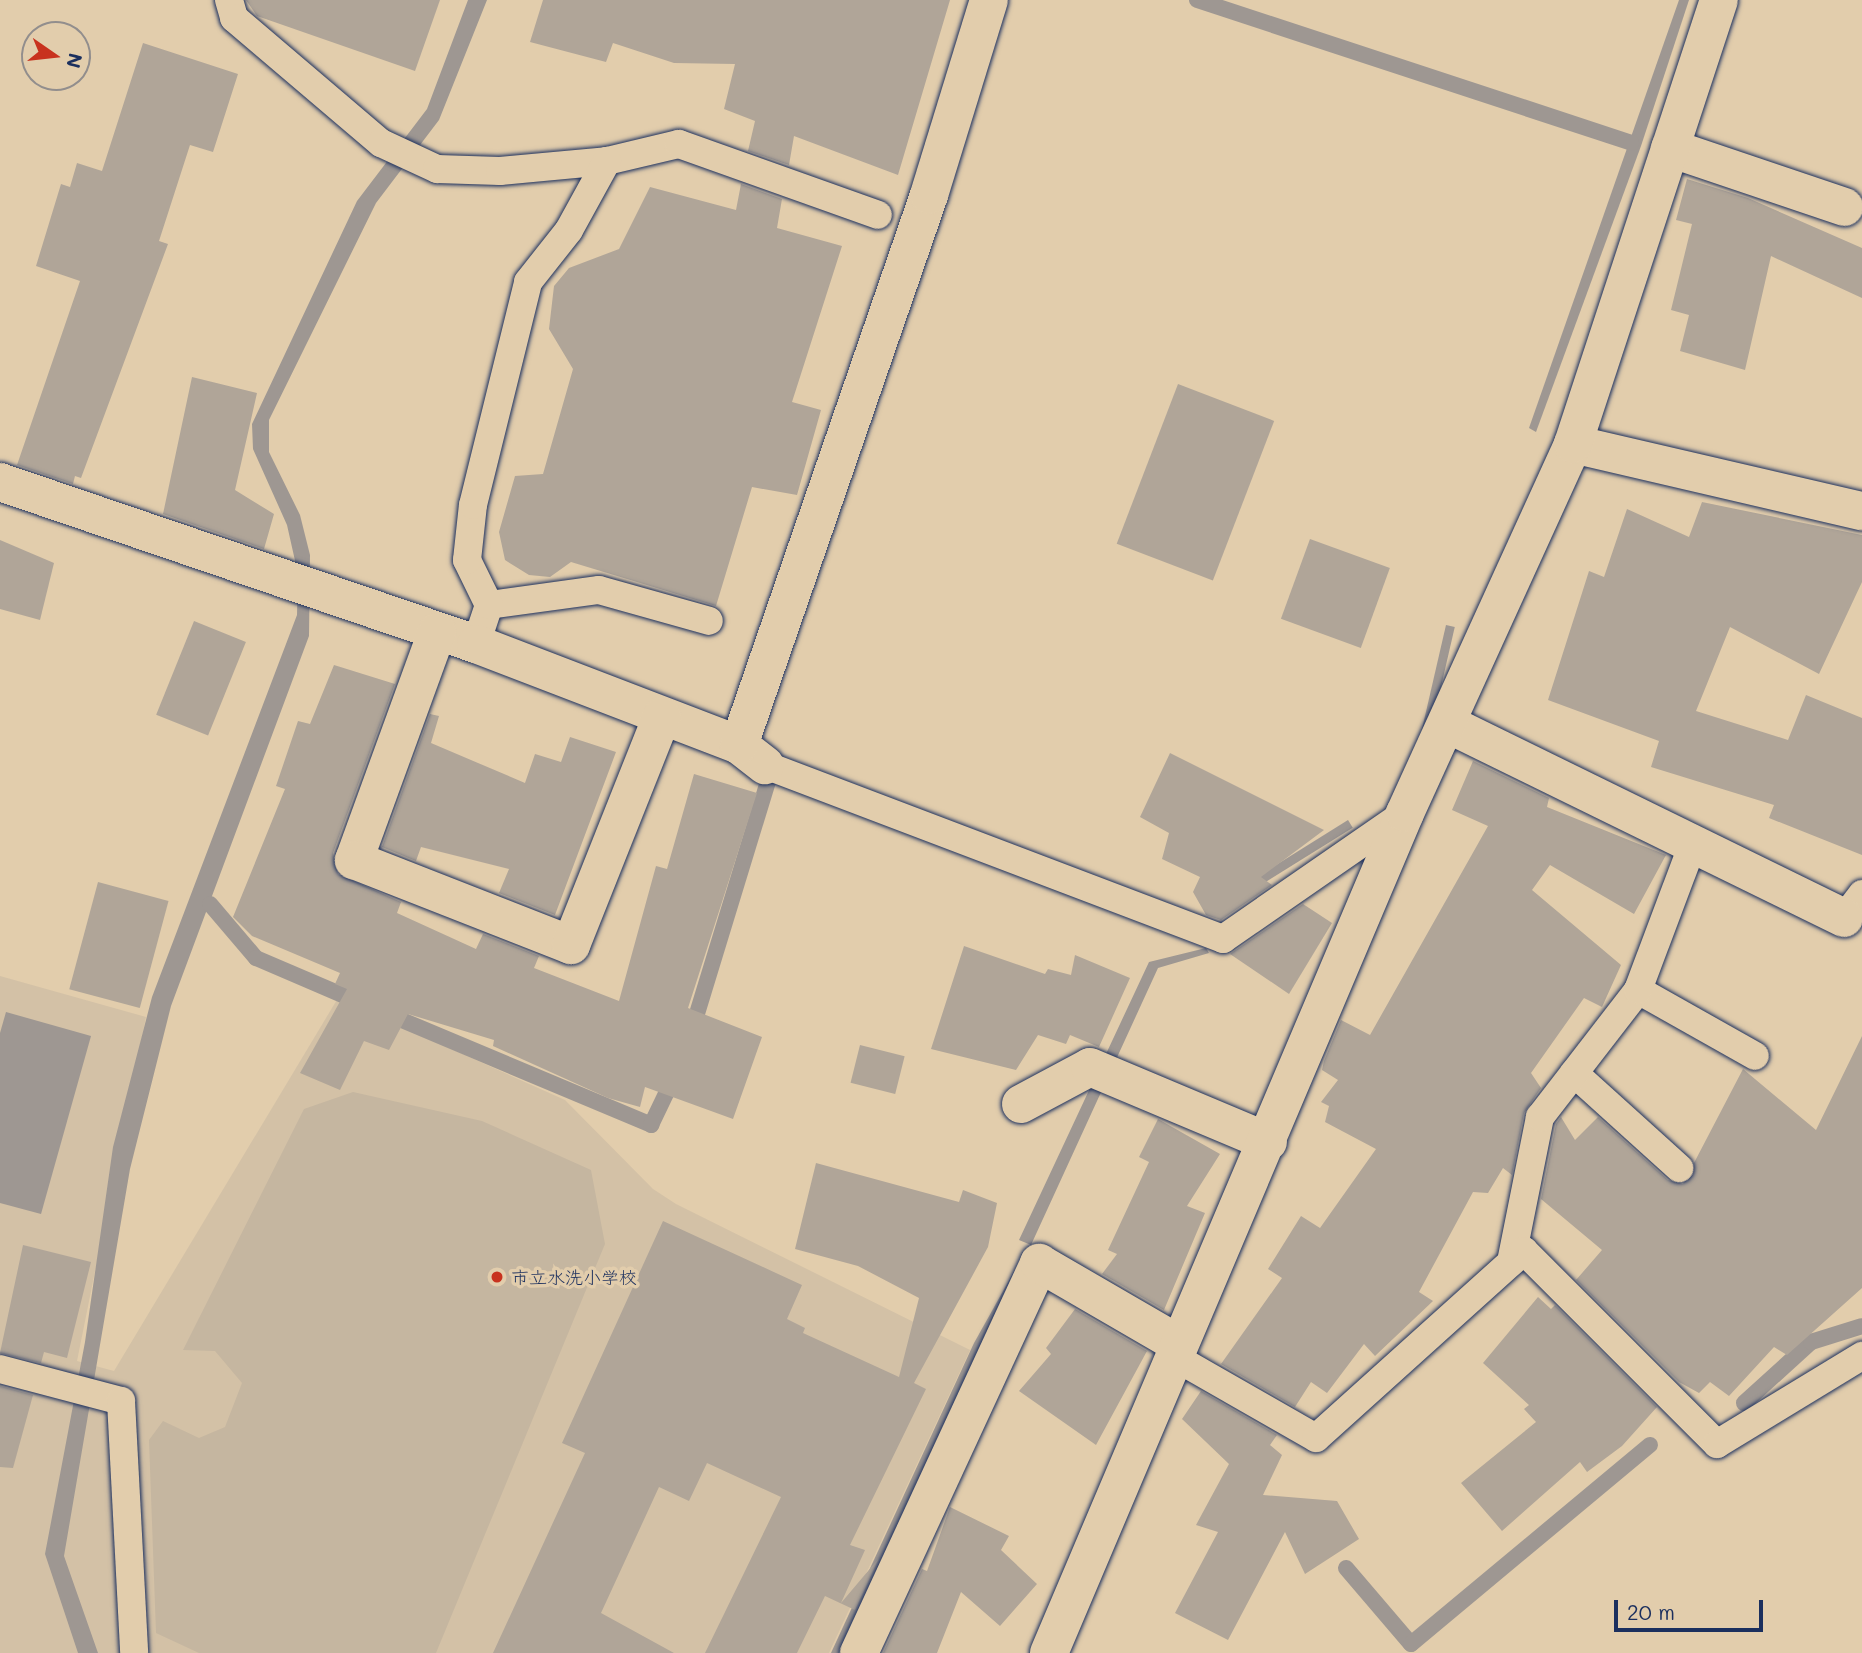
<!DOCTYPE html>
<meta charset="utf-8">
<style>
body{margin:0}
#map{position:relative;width:1862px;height:1653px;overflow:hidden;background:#e2cdac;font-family:Mali,"Klee One",sans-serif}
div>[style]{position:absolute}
.built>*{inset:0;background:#d3c1a6}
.green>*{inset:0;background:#c5b6a0}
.water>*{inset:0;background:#9e9792;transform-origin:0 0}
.stream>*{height:16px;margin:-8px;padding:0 8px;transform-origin:8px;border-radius:8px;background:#9e9792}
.building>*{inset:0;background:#b0a598;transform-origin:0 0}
.roads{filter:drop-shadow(0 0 2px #1b2f5e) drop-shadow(0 0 2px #1b2f5e)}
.service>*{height:28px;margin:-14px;padding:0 14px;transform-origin:14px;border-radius:14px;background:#e2cdac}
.minor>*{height:38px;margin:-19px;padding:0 19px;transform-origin:19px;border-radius:19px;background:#e2cdac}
.dots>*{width:19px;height:19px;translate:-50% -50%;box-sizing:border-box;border:4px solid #e2cdac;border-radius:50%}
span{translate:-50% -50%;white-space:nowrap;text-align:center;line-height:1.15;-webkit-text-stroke:7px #e2cdac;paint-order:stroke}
.poi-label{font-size:18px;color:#1b2f5e}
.left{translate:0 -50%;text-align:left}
.north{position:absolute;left:21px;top:21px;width:70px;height:70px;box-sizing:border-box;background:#e2cdac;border:2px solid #928e8d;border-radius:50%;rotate:104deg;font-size:19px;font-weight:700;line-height:28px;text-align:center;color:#1b2f5e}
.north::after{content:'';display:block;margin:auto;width:24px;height:32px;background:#c8321e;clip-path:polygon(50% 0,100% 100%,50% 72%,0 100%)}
.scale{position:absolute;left:1614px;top:1600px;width:149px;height:32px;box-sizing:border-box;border:4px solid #1b2f5e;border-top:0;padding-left:9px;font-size:21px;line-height:24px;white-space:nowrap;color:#1b2f5e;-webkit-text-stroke:5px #e2cdac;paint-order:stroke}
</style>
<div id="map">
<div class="built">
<i style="clip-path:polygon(0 976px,146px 1017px,77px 1361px,114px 1371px,338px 998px,565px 1100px,653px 1189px,676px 1204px,970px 1350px,829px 1653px,0 1653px)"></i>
</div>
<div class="green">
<i style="clip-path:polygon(353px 1092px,482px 1121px,591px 1170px,605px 1244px,436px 1653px,199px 1653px,156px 1633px,149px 1440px,163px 1421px,199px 1438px,225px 1427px,242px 1383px,215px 1351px,183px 1350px,304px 1109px)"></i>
</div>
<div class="water">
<i style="clip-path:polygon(468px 0,487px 0,439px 120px,376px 203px,269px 420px,269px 452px,300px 515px,310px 555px,309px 636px,171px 1006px,130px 1169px,64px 1556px,98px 1653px,78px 1653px,45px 1554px,85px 1342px,113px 1147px,152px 997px,297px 615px,298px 574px,287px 525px,253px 449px,252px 424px,357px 201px,427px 109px)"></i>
<i style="clip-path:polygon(1679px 0,1689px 0,1641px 146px,1536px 432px,1529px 428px)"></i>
<i style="left:1446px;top:625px;width:9px;height:131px;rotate:13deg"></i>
<i style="left:1348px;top:820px;width:9px;height:161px;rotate:58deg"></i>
<i style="clip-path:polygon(1206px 948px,1209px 953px,1158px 968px,1031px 1245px,1019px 1240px,1149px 962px)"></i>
<i style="clip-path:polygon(6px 1012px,91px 1036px,41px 1214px,0 1203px,0 1033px)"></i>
<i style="clip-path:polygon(1016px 1268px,841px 1653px,831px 1653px,974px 1343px)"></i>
</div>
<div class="stream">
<i style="left:1197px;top:0;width:457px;rotate:18.2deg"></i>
<i style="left:210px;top:904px;width:71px;rotate:49.6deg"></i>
<i style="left:256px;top:958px;width:114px;rotate:23.2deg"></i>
<i style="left:385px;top:1013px;width:289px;rotate:22.8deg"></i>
<i style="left:651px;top:1125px;width:53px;rotate:-64.4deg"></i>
<i style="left:692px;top:1030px;width:260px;rotate:-73deg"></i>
<i style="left:1744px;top:1403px;width:91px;rotate:-42.3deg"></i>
<i style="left:1811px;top:1342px;width:53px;rotate:-17.4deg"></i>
<i style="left:1346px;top:1568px;width:100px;rotate:49.5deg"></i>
<i style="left:1411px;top:1644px;width:311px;rotate:-39.8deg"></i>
</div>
<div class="building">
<i style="clip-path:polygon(246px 0,440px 0,415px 71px,257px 16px)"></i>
<i style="clip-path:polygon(543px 0,950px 0,898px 175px,794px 136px,789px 165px,748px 151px,755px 121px,724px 109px,735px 64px,674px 63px,613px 43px,606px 62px,530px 42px)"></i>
<i style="clip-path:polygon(143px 43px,238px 74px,213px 152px,190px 145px,159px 241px,168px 244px,81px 478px,75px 476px,73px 484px,17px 465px,80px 281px,36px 266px,61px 184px,70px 187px,77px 163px,102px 171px)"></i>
<i style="clip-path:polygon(1687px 179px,1748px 198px,1862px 248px,1862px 298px,1771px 256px,1745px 370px,1680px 351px,1689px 315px,1671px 310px,1692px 224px,1676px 220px)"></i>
<i style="clip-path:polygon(741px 184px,782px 199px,777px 228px,842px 246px,792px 402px,821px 410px,797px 495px,752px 487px,716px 606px,571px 562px,550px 577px,529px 575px,505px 560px,499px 532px,515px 476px,543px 474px,573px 369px,549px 329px,554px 286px,569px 268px,619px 249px,650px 187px,736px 210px)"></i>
<i style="clip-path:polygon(192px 377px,257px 393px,235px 490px,274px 514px,264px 549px,163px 514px)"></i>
<i style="left:1178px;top:384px;width:103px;height:171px;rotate:21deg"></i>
<i style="clip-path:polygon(1702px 502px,1862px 535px,1862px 582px,1819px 674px,1730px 627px,1696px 711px,1788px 740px,1806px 695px,1862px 718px,1862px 855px,1769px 818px,1774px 805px,1651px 767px,1659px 741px,1548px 700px,1589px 571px,1604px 577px,1627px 509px,1689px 537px)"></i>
<i style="left:1310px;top:539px;width:85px;height:85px;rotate:20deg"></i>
<i style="clip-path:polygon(0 540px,54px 563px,40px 620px,0 609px)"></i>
<i style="left:194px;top:621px;width:56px;height:101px;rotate:22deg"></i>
<i style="clip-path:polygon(334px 665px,395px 684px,333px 853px,338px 874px,401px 902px,397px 913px,476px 949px,483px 934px,539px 956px,534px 968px,619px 1001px,656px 866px,667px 869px,694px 774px,757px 793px,688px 1008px,762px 1037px,733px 1119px,645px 1087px,640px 1107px,608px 1098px,493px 1046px,494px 1040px,408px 1014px,389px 1050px,364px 1041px,340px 1090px,300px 1073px,347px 989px,335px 984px,340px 973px,252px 936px,233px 917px,285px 789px,276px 786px,298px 721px,310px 724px)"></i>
<i style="clip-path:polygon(430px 714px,439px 716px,431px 743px,525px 783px,535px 754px,561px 762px,570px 737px,616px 752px,555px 915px,499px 893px,509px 869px,421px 847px,416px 861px,382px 847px)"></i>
<i style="clip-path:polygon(1170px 753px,1324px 830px,1261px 877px,1272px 885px,1221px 920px,1206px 915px,1193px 892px,1200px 877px,1162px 859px,1169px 833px,1140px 817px)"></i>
<i style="clip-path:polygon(1473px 761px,1549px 798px,1547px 807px,1666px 855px,1634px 914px,1550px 865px,1532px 890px,1621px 965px,1602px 1007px,1584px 998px,1531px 1073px,1541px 1088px,1524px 1113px,1512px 1175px,1503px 1168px,1488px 1193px,1473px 1192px,1419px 1292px,1433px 1301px,1375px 1356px,1364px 1344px,1327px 1393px,1311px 1382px,1295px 1407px,1221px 1364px,1282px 1278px,1268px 1269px,1301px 1216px,1320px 1228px,1376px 1149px,1325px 1122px,1329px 1106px,1321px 1102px,1338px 1080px,1322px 1070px,1324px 1061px,1341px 1020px,1370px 1035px,1488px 826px,1452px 810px)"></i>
<i style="left:98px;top:882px;width:73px;height:111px;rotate:15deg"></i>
<i style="clip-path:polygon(1303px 904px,1332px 923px,1289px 994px,1230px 954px)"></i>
<i style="clip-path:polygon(964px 946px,1045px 974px,1048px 969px,1071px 975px,1075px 955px,1130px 978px,1099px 1047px,1070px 1035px,1066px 1044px,1038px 1035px,1016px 1070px,931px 1049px)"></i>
<i style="clip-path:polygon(1862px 1036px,1862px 1288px,1787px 1355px,1774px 1347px,1729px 1396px,1710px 1382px,1699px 1393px,1679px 1382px,1576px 1280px,1602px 1250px,1541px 1199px,1556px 1124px,1561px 1117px,1575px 1140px,1598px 1117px,1668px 1180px,1683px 1184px,1743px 1069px,1816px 1130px)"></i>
<i style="left:860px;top:1045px;width:46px;height:39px;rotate:14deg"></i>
<i style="clip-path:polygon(1158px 1119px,1220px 1154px,1187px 1206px,1205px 1213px,1164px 1310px,1102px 1274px,1117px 1254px,1108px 1250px,1149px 1162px,1139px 1157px)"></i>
<i style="clip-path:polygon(816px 1163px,959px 1202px,963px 1190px,997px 1203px,988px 1247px,914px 1383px,926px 1389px,850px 1545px,865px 1550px,841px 1603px,879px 1558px,855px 1610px,825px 1596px,797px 1653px,705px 1653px,781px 1497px,707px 1463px,689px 1501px,659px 1487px,601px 1613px,674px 1653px,493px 1653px,585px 1453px,562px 1443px,663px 1221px,802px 1285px,787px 1319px,805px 1328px,803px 1333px,899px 1377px,919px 1298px,858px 1266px,795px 1249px)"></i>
<i style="clip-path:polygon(23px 1245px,91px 1262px,67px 1358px,44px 1352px,41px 1363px,0 1353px)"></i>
<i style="clip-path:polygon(1538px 1297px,1551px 1309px,1555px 1305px,1657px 1407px,1622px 1446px,1587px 1472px,1580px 1462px,1502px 1531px,1461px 1483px,1536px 1422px,1524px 1409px,1529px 1405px,1483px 1363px)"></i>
<i style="clip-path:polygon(1075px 1309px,1147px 1351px,1096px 1445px,1019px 1391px,1051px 1354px,1046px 1348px)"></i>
<i style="clip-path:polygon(0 1386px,33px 1395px,13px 1468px,0 1467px)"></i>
<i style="clip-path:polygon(1201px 1391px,1277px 1435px,1270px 1445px,1282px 1455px,1263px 1495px,1337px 1501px,1359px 1539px,1305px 1574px,1285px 1532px,1228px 1640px,1175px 1613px,1218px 1532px,1196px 1525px,1229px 1464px,1182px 1419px)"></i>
<i style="clip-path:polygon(950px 1507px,1009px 1536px,1001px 1550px,1037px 1584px,1000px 1626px,961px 1592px,937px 1653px,883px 1653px,922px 1569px,927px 1571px)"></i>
</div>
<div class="roads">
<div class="service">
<i style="left:229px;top:0;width:19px;rotate:74deg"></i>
<i style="left:234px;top:18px;width:193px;rotate:40.4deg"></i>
<i style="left:381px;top:143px;width:62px;rotate:24.9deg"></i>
<i style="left:437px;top:169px;width:63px;rotate:1.8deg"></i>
<i style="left:500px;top:171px;width:107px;rotate:-5.3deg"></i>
<i style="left:607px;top:161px;width:74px;rotate:-13.3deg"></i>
<i style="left:679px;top:144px;width:211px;rotate:19.6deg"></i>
<i style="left:489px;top:605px;width:111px;rotate:-7.8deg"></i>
<i style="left:599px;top:590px;width:114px;rotate:15.7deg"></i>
<i style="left:476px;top:644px;width:41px;rotate:-71.6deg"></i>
<i style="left:489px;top:605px;width:50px;rotate:-116.1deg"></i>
<i style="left:467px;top:560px;width:55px;rotate:-83.8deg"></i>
<i style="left:473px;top:505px;width:230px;rotate:-76.1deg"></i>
<i style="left:528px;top:282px;width:66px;rotate:-51.7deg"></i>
<i style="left:569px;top:230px;width:79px;rotate:-61.2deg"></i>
<i style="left:765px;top:765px;width:490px;rotate:20.8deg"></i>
<i style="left:1223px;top:939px;width:221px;rotate:-34.7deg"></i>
<i style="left:1844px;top:918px;width:30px;rotate:-53deg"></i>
<i style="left:1638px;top:990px;width:134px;rotate:29.4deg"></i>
<i style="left:1574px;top:1073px;width:142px;rotate:42.1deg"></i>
<i style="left:1511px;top:1262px;width:148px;rotate:-78.7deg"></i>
<i style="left:1540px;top:1117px;width:160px;rotate:-52.3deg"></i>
<i style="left:1638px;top:990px;width:156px;rotate:-69.4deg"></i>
<i style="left:1171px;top:1355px;width:167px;rotate:29.8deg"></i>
<i style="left:1316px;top:1438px;width:280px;rotate:-42deg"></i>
<i style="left:1524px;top:1251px;width:273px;rotate:45deg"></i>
<i style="left:1717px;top:1444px;width:170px;rotate:-31.3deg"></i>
<i style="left:0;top:1369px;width:125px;rotate:14.8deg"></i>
<i style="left:121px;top:1401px;width:252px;rotate:87deg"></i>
</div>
<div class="minor">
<i style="left:1670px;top:148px;width:184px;rotate:18.7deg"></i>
<i style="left:1573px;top:444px;width:297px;rotate:13.1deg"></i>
<i style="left:0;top:482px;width:503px;rotate:18.8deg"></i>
<i style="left:476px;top:644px;width:282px;rotate:21deg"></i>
<i style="left:739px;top:745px;width:33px;rotate:38deg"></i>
<i style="left:437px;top:632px;width:243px;rotate:110deg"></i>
<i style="left:354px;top:860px;width:233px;rotate:21.4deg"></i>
<i style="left:571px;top:945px;width:246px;rotate:-68.3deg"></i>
<i style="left:1448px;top:724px;width:441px;rotate:26.1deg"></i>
<i style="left:739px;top:745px;width:582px;rotate:-70.94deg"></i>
<i style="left:929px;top:195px;width:204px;rotate:-72.9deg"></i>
<i style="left:1021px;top:1104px;width:78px;rotate:-28.2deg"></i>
<i style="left:1090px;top:1067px;width:193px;rotate:22.8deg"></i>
<i style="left:859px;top:1653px;width:430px;rotate:-65.2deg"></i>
<i style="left:1039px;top:1263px;width:160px;rotate:30.1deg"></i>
<i style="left:1049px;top:1653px;width:912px;rotate:-67.03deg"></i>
<i style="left:1405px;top:813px;width:405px;rotate:-65.5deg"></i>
<i style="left:1573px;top:444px;width:467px;rotate:-71.8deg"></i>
</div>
</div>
<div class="dots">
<i style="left:497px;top:1277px;background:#c8321e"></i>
</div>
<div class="poi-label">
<span class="left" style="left:511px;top:1277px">市立水洗小学校</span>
</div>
<div class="north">N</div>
<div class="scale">20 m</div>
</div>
